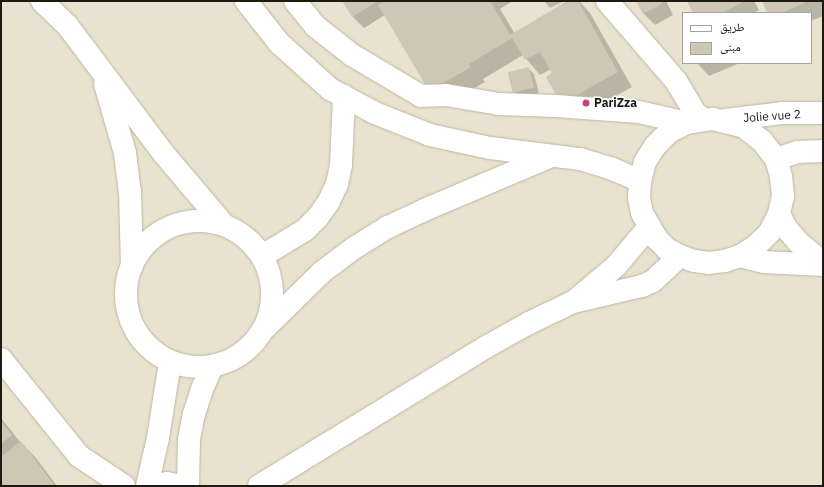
<!DOCTYPE html>
<meta charset="utf-8">
<style>
body{margin:0}
#map{position:relative;width:824px;height:487px;overflow:hidden;background:#e9e2cf;font-family:"IBM Plex Sans","Noto Naskh Arabic",sans-serif}
div>[style]{position:absolute}
.shadow>*{inset:0;background:#0003}
.building>*{inset:0;background:#cec7b4;transform-origin:0 0}
.roads{filter:drop-shadow(0 0 1px #bdb6a3) drop-shadow(0 0 1px #bdb6a3)}
.street>*{height:22px;margin:-11px;padding:0 11px;transform-origin:11px;border-radius:11px;background:#fff}
.secondary>*{height:22px;margin:-11px;padding:0 11px;transform-origin:11px;border-radius:11px;background:#fff}
.secondary>.ring{margin:-11px;padding:0;box-sizing:content-box;background:none;border:22px solid #fff;border-radius:50%}
.highway>*{height:22px;margin:-11px;padding:0 11px;transform-origin:11px;border-radius:11px;background:#fff}
.dots>*{width:11px;height:11px;translate:-50% -50%;box-sizing:border-box;border:2px solid #fff;border-radius:50%}
span{translate:-50% -50%;white-space:nowrap;text-align:center;line-height:1.15;-webkit-text-stroke:3px #fff;paint-order:stroke}
.poi-label{font-size:12px;color:#1d1a14;font-weight:700}
.left{translate:0 -50%;text-align:left}
.street-label{font-size:12px;color:#1d1a14}
.frame{position:absolute;inset:0;border:2px solid #1d1a14;pointer-events:none}
.legend{position:absolute;left:682px;top:12px;width:130px;height:52px;box-sizing:border-box;background:#fff;border:1px solid #a5a3a1;margin:0;padding:5px 7px;list-style:none;font-size:12px;color:#1d1a14}
.legend li{display:flex;align-items:center;gap:8px;height:20px}
.legend b{width:20px;border:1px solid #a5a3a1}
</style>
<div id="map">
<div class="shadow">
<i style="clip-path:polygon(343px 1px,513px 1px,500px 9px,515px 34px,570px 1px,579px 1px,590px 13px,632px 87px,576px 118px,551px 69px,540px 75px,523px 55px,483px 79px,485px 82px,445px 105px,385px 15px,364px 28px,353px 17px)"></i>
<i style="clip-path:polygon(544px 1px,564px 1px,550px 8px)"></i>
<i style="clip-path:polygon(637px 1px,666px 1px,673px 15px,655px 25px,644px 14px)"></i>
<i style="clip-path:polygon(688px 1px,754px 1px,759px 10px,754px 13px,694px 13px)"></i>
<i style="clip-path:polygon(763px 1px,823px 1px,823px 16px,811px 21px,811px 13px,768px 13px)"></i>
<i style="clip-path:polygon(697px 63px,740px 63px,709px 76px)"></i>
<i style="clip-path:polygon(528px 68px,534px 74px,539px 93px,520px 98px,515px 93px)"></i>
<i style="clip-path:polygon(1px 418px,21px 443px,36px 458px,57px 486px,1px 486px)"></i>
</div>
<div class="building">
<i style="clip-path:polygon(342px 1px,378px 1px,352px 17px)"></i>
<i style="clip-path:polygon(385px 1px,490px 1px,510px 35px,567px 1px,578px 1px,618px 72px,561px 104px,546px 77px,552px 73px,540px 52px,525px 60px,512px 38px,469px 64px,471px 67px,429px 91px,378px 5px)"></i>
<i style="clip-path:polygon(636px 1px,662px 1px,663px 3px,643px 14px)"></i>
<i style="clip-path:polygon(687px 1px,745px 1px,722px 13px,693px 13px)"></i>
<i style="clip-path:polygon(762px 1px,809px 1px,781px 13px,767px 13px)"></i>
<i style="left:529px;top:67px;width:21px;height:22px;rotate:76deg"></i>
<i style="clip-path:polygon(1px 421px,12px 435px,1px 444px)"></i>
<i style="clip-path:polygon(21px 441px,55px 486px,1px 486px,1px 457px)"></i>
</div>
<div class="roads">
<div class="street">
<i style="left:607px;top:1px;width:106px;rotate:49.2deg"></i>
<i style="left:676px;top:81px;width:39px;rotate:59deg"></i>
<i style="left:696px;top:114px;width:9px;rotate:32deg"></i>
<i style="left:779px;top:214px;width:16px;rotate:63deg"></i>
<i style="left:786px;top:228px;width:18px;rotate:49deg"></i>
<i style="left:798px;top:242px;width:33px;rotate:40deg"></i>
<i style="left:740px;top:256px;width:25px;rotate:14deg"></i>
<i style="left:764px;top:262px;width:59px;rotate:2.9deg"></i>
<i style="left:1px;top:359px;width:124px;rotate:51.2deg"></i>
<i style="left:79px;top:456px;width:54px;rotate:33.7deg"></i>
</div>
<div class="secondary">
<i style="left:246px;top:1px;width:53px;rotate:51.8deg"></i>
<i style="left:279px;top:43px;width:69px;rotate:42deg"></i>
<i style="left:330px;top:89px;width:51px;rotate:28.1deg"></i>
<i style="left:375px;top:113px;width:59px;rotate:21.8deg"></i>
<i style="left:430px;top:135px;width:61px;rotate:12.2deg"></i>
<i style="left:490px;top:148px;width:91px;rotate:7deg"></i>
<i style="left:580px;top:159px;width:31px;rotate:17deg"></i>
<i style="left:610px;top:168px;width:33px;rotate:23deg"></i>
<i style="left:295px;top:1px;width:32px;rotate:51deg"></i>
<i style="left:315px;top:26px;width:47px;rotate:38.1deg"></i>
<i style="left:352px;top:55px;width:80px;rotate:30.7deg"></i>
<i style="left:421px;top:96px;width:25px;rotate:-2deg"></i>
<i style="left:446px;top:95px;width:54px;rotate:9.6deg"></i>
<i style="left:499px;top:104px;width:57px;rotate:2deg"></i>
<i style="left:556px;top:106px;width:83px;rotate:4.1deg"></i>
<i style="left:639px;top:112px;width:49px;rotate:12.9deg"></i>
<i style="left:687px;top:123px;width:26px;rotate:-9deg"></i>
<i style="left:713px;top:119px;width:32px;rotate:14deg"></i>
<i style="left:744px;top:127px;width:23px;rotate:38deg"></i>
<i style="left:762px;top:141px;width:23px;rotate:52deg"></i>
<i style="left:776px;top:159px;width:19px;rotate:74deg"></i>
<i style="left:781px;top:177px;width:19px;rotate:84deg"></i>
<i style="left:783px;top:196px;width:18px;rotate:103deg"></i>
<i style="left:779px;top:214px;width:20px;rotate:117deg"></i>
<i style="left:770px;top:232px;width:20px;rotate:135deg"></i>
<i style="left:756px;top:246px;width:19px;rotate:148deg"></i>
<i style="left:740px;top:256px;width:16px;rotate:162deg"></i>
<i style="left:725px;top:261px;width:16px;rotate:173deg"></i>
<i style="left:709px;top:263px;width:15px;rotate:-172deg"></i>
<i style="left:694px;top:261px;width:15px;rotate:-160deg"></i>
<i style="left:680px;top:256px;width:15px;rotate:-152deg"></i>
<i style="left:667px;top:249px;width:14px;rotate:-135deg"></i>
<i style="left:657px;top:239px;width:30px;rotate:-120deg"></i>
<i style="left:642px;top:213px;width:16px;rotate:-101deg"></i>
<i style="left:639px;top:197px;width:16px;rotate:-86deg"></i>
<i style="left:640px;top:181px;width:20px;rotate:-75deg"></i>
<i style="left:645px;top:162px;width:19px;rotate:-58deg"></i>
<i style="left:655px;top:146px;width:20px;rotate:-45deg"></i>
<i style="left:669px;top:132px;width:20px;rotate:-27deg"></i>
<i style="left:725px;top:120px;width:57px;rotate:-7deg"></i>
<i style="left:782px;top:113px;width:41px"></i>
<i style="left:776px;top:159px;width:22px;rotate:-18deg"></i>
<i style="left:797px;top:152px;width:26px;rotate:-2deg"></i>
<i class="ring" style="left:126px;top:221px;width:124px;height:124px"></i>
<i style="left:262px;top:256px;width:50px;rotate:-31.2deg"></i>
<i style="left:305px;top:230px;width:18px;rotate:-45deg"></i>
<i style="left:318px;top:217px;width:19px;rotate:-55deg"></i>
<i style="left:329px;top:201px;width:19px;rotate:-65deg"></i>
<i style="left:337px;top:184px;width:19px;rotate:-78deg"></i>
<i style="left:341px;top:165px;width:69px;rotate:-87.5deg"></i>
<i style="left:577px;top:299px;width:51px;rotate:-40.2deg"></i>
<i style="left:616px;top:266px;width:51px;rotate:-49.8deg"></i>
<i style="left:266px;top:327px;width:78px;rotate:-44.5deg"></i>
<i style="left:322px;top:272px;width:40px;rotate:-37deg"></i>
<i style="left:354px;top:248px;width:40px;rotate:-32deg"></i>
<i style="left:388px;top:227px;width:40px;rotate:-25deg"></i>
<i style="left:424px;top:210px;width:138px;rotate:-23deg"></i>
<i style="left:147px;top:486px;width:49px;rotate:-77.1deg"></i>
<i style="left:158px;top:438px;width:77px;rotate:-81deg"></i>
<i style="left:153px;top:486px;width:14px;rotate:-12deg"></i>
<i style="left:167px;top:483px;width:14px;rotate:12deg"></i>
<i style="left:188px;top:486px;width:47px;rotate:-88.8deg"></i>
<i style="left:189px;top:439px;width:25px;rotate:-79deg"></i>
<i style="left:194px;top:414px;width:26px;rotate:-72deg"></i>
<i style="left:202px;top:389px;width:24px;rotate:-66deg"></i>
<i style="left:259px;top:486px;width:266px;rotate:-31.5deg"></i>
<i style="left:486px;top:347px;width:49px;rotate:-29.2deg"></i>
<i style="left:529px;top:323px;width:49px;rotate:-25.5deg"></i>
<i style="left:573px;top:302px;width:71px;rotate:-13.1deg"></i>
<i style="left:642px;top:286px;width:12px;rotate:-24deg"></i>
<i style="left:653px;top:281px;width:37px;rotate:-43deg"></i>
</div>
<div class="highway">
<i style="left:42px;top:1px;width:35px;rotate:44deg"></i>
<i style="left:67px;top:25px;width:161px;rotate:53.1deg"></i>
<i style="left:164px;top:154px;width:93px;rotate:49.8deg"></i>
<i style="left:105px;top:84px;width:72px;rotate:73.8deg"></i>
<i style="left:125px;top:153px;width:38px;rotate:83deg"></i>
<i style="left:130px;top:191px;width:75px;rotate:88.5deg"></i>
</div>
</div>
<div class="dots">
<i style="left:586px;top:103px;background:#c94382"></i>
</div>
<div class="poi-label">
<span class="left" style="left:594px;top:103px">PariZza</span>
</div>
<div class="street-label">
<span style="left:772px;top:116px;rotate:-4deg">Jolie vue 2</span>
</div>
<div class="frame"></div>
<ul class="legend">
<li><b style="height:5px;background:#fff"></b>طريق</li>
<li><b style="height:11px;background:#cec7b4"></b>مبنى</li>
</ul>
</div>
